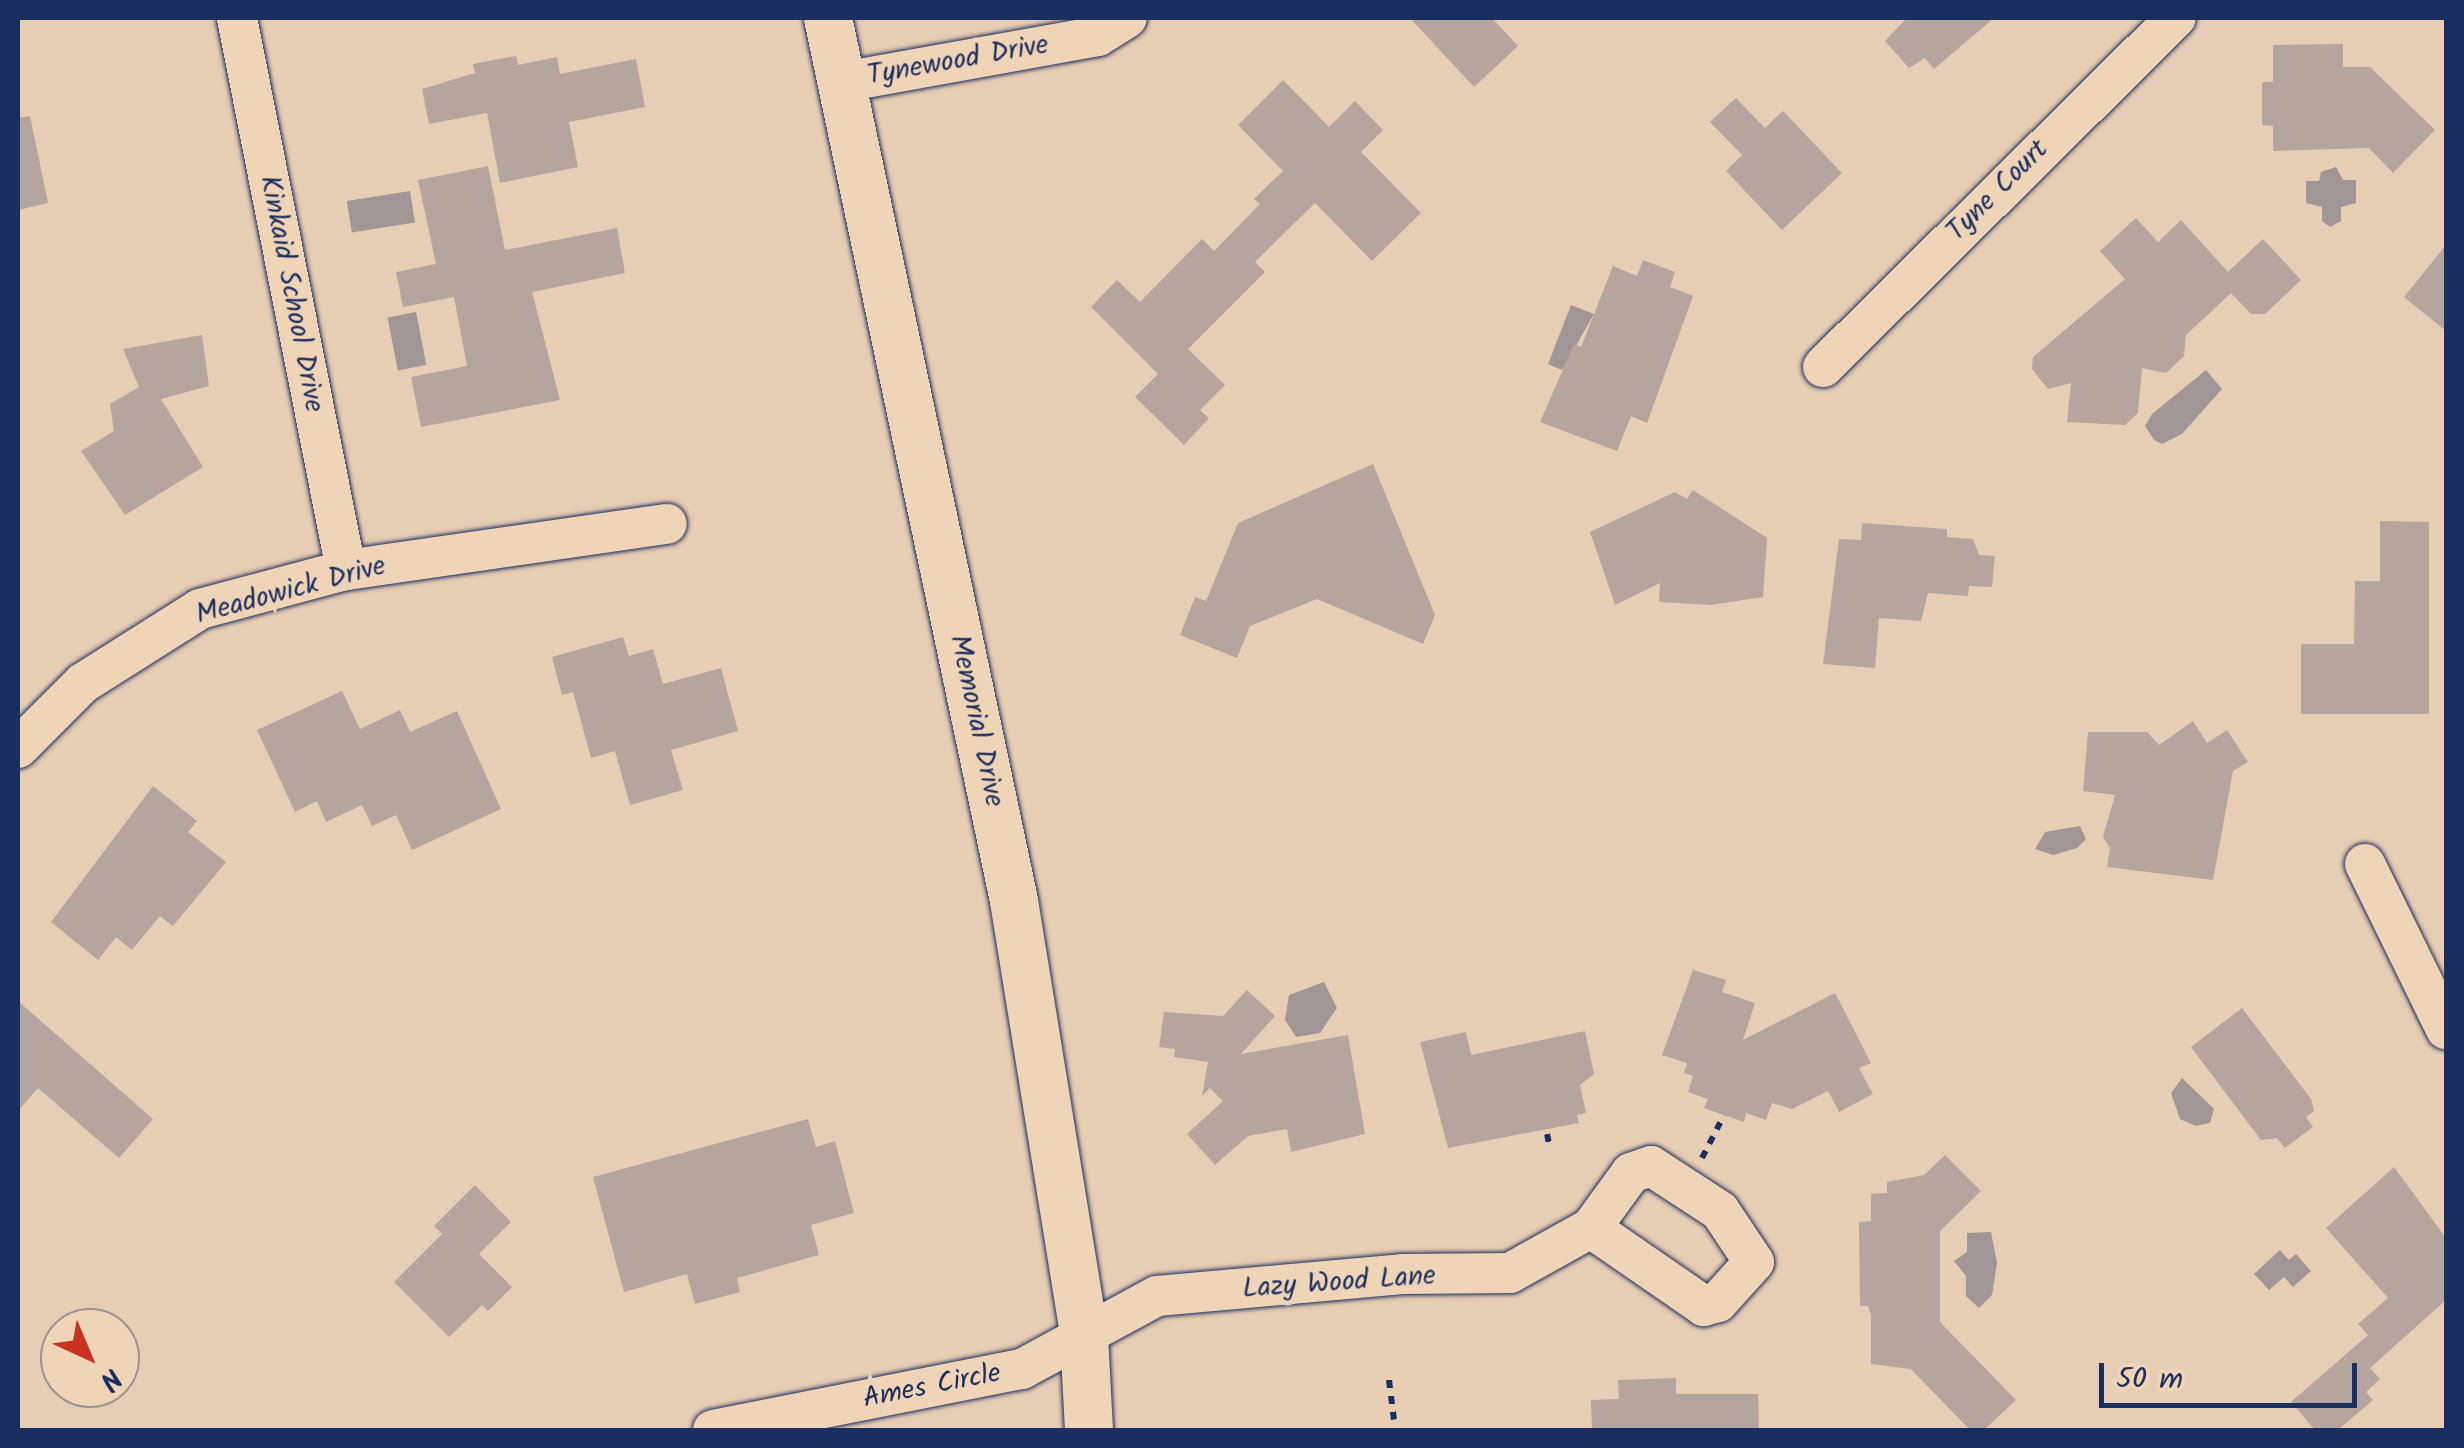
<!DOCTYPE html>
<style>
body{margin:0}
#map{position:relative;width:2464px;height:1448px;overflow:hidden;background:#e7cdb3;font-family:Kalam,sans-serif}
div>[style]{position:absolute}
.water>*{inset:0;background:#a19696;transform-origin:0 0}
.building>*{inset:0;background:#b4a69e}
.path>*{height:6px;margin-top:-3px;transform-origin:0;background:repeating-linear-gradient(90deg,#1b2f5e 0 8px,transparent 0 16px)}
.roads{filter:drop-shadow(0 0 2px #1b2f5e) drop-shadow(0 0 2px #1b2f5e)}
.minor>*{height:40px;margin:-20px;padding:0 20px;transform-origin:20px;border-radius:20px;background:#f0d4b7}
.tertiary>*{height:48px;margin:-24px;padding:0 24px;transform-origin:24px;border-radius:24px;background:#f0d4b7}
span{translate:-50% -50%;white-space:nowrap;text-align:center;line-height:1.15;-webkit-text-stroke:10px #f0d4b7;paint-order:stroke}
.street-label{font-size:28px;color:#1b2f5e}
.frame{position:absolute;inset:0;border:20px solid #1b2f5e;pointer-events:none}
.north{position:absolute;left:40px;top:1308px;width:100px;height:100px;box-sizing:border-box;background:#f0d4b7;border:2px solid #9b9293;border-radius:50%;rotate:136deg;font-size:28px;font-weight:700;line-height:40px;text-align:center;color:#1b2f5e}
.north::after{content:'';display:block;margin:auto;width:35px;height:45px;background:#c8321e;clip-path:polygon(50% 0,100% 100%,50% 72%,0 100%)}
.scale{position:absolute;left:2099px;top:1363px;width:258px;height:45px;box-sizing:border-box;border:5px solid #1b2f5e;border-top:0;padding-left:12px;font-size:30px;line-height:35px;white-space:nowrap;color:#1b2f5e;-webkit-text-stroke:8px #f0d4b7;paint-order:stroke}
</style>
<div id="map">
<div class="water">
<i style="clip-path:polygon(2336px 167px,2343px 180px,2356px 180px,2356px 203px,2341px 207px,2341px 221px,2330px 227px,2322px 221px,2322px 207px,2306px 203px,2306px 181px,2319px 181px,2321px 172px)"></i>
<i style="left:410px;top:191px;width:32px;height:64px;rotate:81deg"></i>
<i style="clip-path:polygon(1571px 305px,1594px 314px,1562px 370px,1548px 364px)"></i>
<i style="left:416px;top:312px;width:54px;height:29px;rotate:79deg"></i>
<i style="clip-path:polygon(2206px 370px,2222px 389px,2182px 434px,2162px 444px,2154px 440px,2145px 426px,2152px 414px)"></i>
<i style="clip-path:polygon(2080px 826px,2086px 839px,2077px 848px,2053px 855px,2035px 849px,2045px 832px)"></i>
<i style="clip-path:polygon(1324px 982px,1337px 1008px,1320px 1033px,1296px 1037px,1285px 1020px,1289px 995px)"></i>
<i style="clip-path:polygon(2182px 1078px,2214px 1109px,2210px 1123px,2196px 1126px,2180px 1119px,2171px 1093px)"></i>
<i style="clip-path:polygon(1991px 1232px,1997px 1263px,1992px 1295px,1979px 1308px,1966px 1296px,1966px 1276px,1954px 1261px,1967px 1252px,1967px 1233px)"></i>
<i style="clip-path:polygon(2280px 1250px,2289px 1260px,2296px 1254px,2311px 1271px,2293px 1287px,2284px 1277px,2269px 1290px,2254px 1274px)"></i>
</div>
<div class="building">
<i style="clip-path:polygon(1410px 18px,1492px 18px,1518px 46px,1474px 87px)"></i>
<i style="clip-path:polygon(1907px 18px,1994px 18px,1934px 69px,1925px 58px,1909px 68px,1885px 41px)"></i>
<i style="clip-path:polygon(2343px 44px,2343px 67px,2370px 67px,2435px 130px,2393px 173px,2369px 148px,2273px 151px,2273px 126px,2262px 125px,2262px 82px,2273px 82px,2273px 45px)"></i>
<i style="clip-path:polygon(516px 56px,518px 65px,557px 57px,560px 74px,636px 59px,645px 107px,569px 122px,578px 167px,500px 183px,487px 113px,429px 124px,422px 89px,475px 73px,473px 64px)"></i>
<i style="clip-path:polygon(1283px 80px,1329px 127px,1355px 101px,1383px 130px,1361px 152px,1421px 213px,1372px 261px,1315px 203px,1255px 262px,1265px 272px,1188px 349px,1225px 385px,1200px 410px,1209px 418px,1184px 445px,1135px 397px,1158px 374px,1091px 307px,1117px 280px,1140px 302px,1202px 239px,1214px 251px,1260px 204px,1254px 199px,1283px 171px,1238px 125px)"></i>
<i style="clip-path:polygon(1736px 98px,1765px 128px,1783px 111px,1842px 173px,1782px 230px,1726px 171px,1742px 155px,1710px 122px)"></i>
<i style="clip-path:polygon(30px 116px,48px 203px,18px 210px,18px 118px)"></i>
<i style="clip-path:polygon(488px 166px,505px 250px,617px 228px,625px 273px,532px 292px,560px 400px,421px 427px,411px 377px,467px 366px,454px 297px,403px 307px,396px 272px,436px 264px,418px 180px)"></i>
<i style="clip-path:polygon(2136px 218px,2158px 242px,2181px 220px,2228px 272px,2263px 239px,2301px 280px,2265px 314px,2251px 314px,2231px 293px,2186px 335px,2184px 356px,2166px 373px,2142px 368px,2138px 413px,2125px 425px,2067px 422px,2071px 383px,2048px 389px,2032px 369px,2033px 357px,2125px 279px,2100px 251px)"></i>
<i style="clip-path:polygon(2446px 245px,2446px 331px,2404px 297px)"></i>
<i style="clip-path:polygon(1643px 260px,1675px 272px,1670px 287px,1693px 296px,1647px 423px,1631px 416px,1617px 451px,1540px 422px,1574px 344px,1581px 347px,1613px 266px,1637px 276px)"></i>
<i style="clip-path:polygon(202px 335px,209px 386px,161px 399px,203px 467px,125px 515px,81px 451px,114px 431px,110px 404px,139px 387px,123px 349px)"></i>
<i style="clip-path:polygon(1373px 464px,1435px 615px,1423px 644px,1317px 599px,1250px 626px,1237px 658px,1180px 635px,1195px 597px,1206px 601px,1238px 523px)"></i>
<i style="clip-path:polygon(1693px 490px,1767px 538px,1763px 597px,1711px 605px,1659px 602px,1660px 583px,1615px 605px,1590px 532px,1675px 492px,1687px 499px)"></i>
<i style="clip-path:polygon(2380px 521px,2429px 522px,2429px 714px,2301px 714px,2301px 644px,2354px 644px,2355px 581px,2380px 581px)"></i>
<i style="clip-path:polygon(1862px 523px,1947px 529px,1947px 537px,1973px 539px,1979px 555px,1995px 556px,1992px 587px,1969px 586px,1968px 596px,1928px 593px,1921px 621px,1879px 618px,1875px 668px,1823px 664px,1839px 539px,1861px 540px)"></i>
<i style="clip-path:polygon(623px 637px,629px 656px,653px 649px,663px 684px,721px 668px,738px 731px,671px 750px,683px 790px,630px 805px,615px 751px,591px 758px,573px 692px,562px 695px,552px 657px)"></i>
<i style="clip-path:polygon(342px 691px,360px 729px,400px 710px,410px 732px,457px 711px,501px 809px,412px 850px,396px 815px,372px 826px,362px 805px,326px 822px,317px 801px,295px 812px,257px 730px)"></i>
<i style="clip-path:polygon(2193px 721px,2207px 743px,2227px 730px,2248px 762px,2233px 771px,2213px 880px,2107px 867px,2110px 848px,2103px 837px,2115px 795px,2083px 791px,2088px 732px,2147px 732px,2159px 745px)"></i>
<i style="clip-path:polygon(153px 786px,197px 821px,188px 832px,226px 862px,173px 926px,160px 916px,132px 950px,116px 937px,98px 960px,51px 922px)"></i>
<i style="clip-path:polygon(1693px 970px,1726px 980px,1722px 992px,1755px 1003px,1743px 1040px,1835px 993px,1871px 1063px,1859px 1068px,1873px 1094px,1839px 1112px,1828px 1091px,1792px 1109px,1772px 1103px,1766px 1120px,1746px 1113px,1744px 1122px,1704px 1108px,1708px 1099px,1688px 1092px,1693px 1076px,1684px 1073px,1687px 1063px,1662px 1055px)"></i>
<i style="clip-path:polygon(1247px 990px,1275px 1016px,1241px 1054px,1348px 1035px,1365px 1134px,1291px 1152px,1287px 1129px,1248px 1136px,1215px 1165px,1187px 1134px,1223px 1101px,1210px 1088px,1202px 1096px,1208px 1062px,1174px 1057px,1175px 1049px,1159px 1047px,1164px 1012px,1223px 1016px)"></i>
<i style="clip-path:polygon(18px 1001px,153px 1119px,119px 1158px,38px 1088px,18px 1111px)"></i>
<i style="clip-path:polygon(2242px 1008px,2311px 1099px,2314px 1111px,2306px 1117px,2313px 1127px,2285px 1148px,2277px 1138px,2261px 1140px,2191px 1047px)"></i>
<i style="clip-path:polygon(1585px 1031px,1594px 1074px,1580px 1085px,1586px 1113px,1577px 1115px,1579px 1123px,1448px 1148px,1420px 1042px,1466px 1032px,1471px 1055px)"></i>
<i style="clip-path:polygon(808px 1119px,816px 1147px,835px 1141px,854px 1213px,811px 1225px,819px 1255px,737px 1278px,740px 1292px,695px 1304px,687px 1274px,624px 1292px,593px 1177px)"></i>
<i style="clip-path:polygon(1945px 1155px,1981px 1191px,1940px 1231px,1940px 1322px,2016px 1400px,1984px 1430px,1970px 1430px,1911px 1369px,1871px 1364px,1871px 1316px,1868px 1306px,1860px 1306px,1859px 1222px,1871px 1221px,1871px 1194px,1887px 1193px,1887px 1182px,1924px 1175px)"></i>
<i style="clip-path:polygon(2394px 1167px,2446px 1238px,2446px 1300px,2370px 1368px,2380px 1379px,2366px 1392px,2373px 1400px,2338px 1430px,2315px 1430px,2291px 1402px,2368px 1335px,2358px 1324px,2388px 1298px,2326px 1228px)"></i>
<i style="clip-path:polygon(475px 1185px,511px 1222px,479px 1254px,512px 1287px,488px 1311px,482px 1305px,449px 1337px,394px 1282px,442px 1234px,434px 1226px)"></i>
<i style="clip-path:polygon(1676px 1378px,1676px 1394px,1758px 1394px,1759px 1430px,1592px 1430px,1591px 1400px,1619px 1399px,1618px 1380px)"></i>
</div>
<div class="path">
<i style="left:1547px;top:1134px;width:14px;rotate:78deg"></i>
<i style="left:1702px;top:1158px;width:48px;rotate:-62.9deg"></i>
<i style="left:1389px;top:1380px;width:40px;rotate:82.9deg"></i>
</div>
<div class="roads">
<div class="minor">
<i style="left:237px;top:18px;width:563px;rotate:78.83deg"></i>
<i style="left:843px;top:82px;width:259px;rotate:-10.2deg"></i>
<i style="left:1098px;top:36px;width:34px;rotate:-32deg"></i>
<i style="left:1823px;top:367px;width:496px;rotate:-44.7deg"></i>
<i style="left:18px;top:748px;width:92px;rotate:-45deg"></i>
<i style="left:83px;top:683px;width:138px;rotate:-32.3deg"></i>
<i style="left:200px;top:609px;width:151px;rotate:-15deg"></i>
<i style="left:346px;top:570px;width:324px;rotate:-8.2deg"></i>
<i style="left:2365px;top:864px;width:184px;rotate:63.9deg"></i>
<i style="left:713px;top:1430px;width:315px;rotate:-11.2deg"></i>
<i style="left:1022px;top:1369px;width:153px;rotate:-28.4deg"></i>
<i style="left:1157px;top:1296px;width:246px;rotate:-5.1deg"></i>
<i style="left:1402px;top:1274px;width:108px;rotate:-0.5deg"></i>
<i style="left:1510px;top:1273px;width:93px;rotate:-29.1deg"></i>
<i style="left:1591px;top:1228px;width:68px;rotate:-54deg"></i>
<i style="left:1631px;top:1173px;width:21px;rotate:-19deg"></i>
<i style="left:1651px;top:1166px;width:82px;rotate:33.1deg"></i>
<i style="left:1720px;top:1211px;width:61px;rotate:56.3deg"></i>
<i style="left:1754px;top:1262px;width:54px;rotate:132deg"></i>
<i style="left:1718px;top:1302px;width:15px;rotate:164deg"></i>
<i style="left:1704px;top:1306px;width:137px;rotate:-145.4deg"></i>
</div>
<div class="tertiary">
<i style="left:828px;top:18px;width:902px;rotate:78.1deg"></i>
<i style="left:1014px;top:901px;width:440px;rotate:80.8deg"></i>
<i style="left:1084px;top:1335px;width:95px;rotate:87deg"></i>
</div>
</div>
<div class="street-label">
<span style="left:958px;top:61px;rotate:-10deg">Tynewood Drive</span>
<span style="left:1998px;top:191px;rotate:-45deg">Tyne Court</span>
<span style="left:291px;top:294px;rotate:79deg">Kinkaid School Drive</span>
<span style="left:291px;top:591px;rotate:-15deg">Meadowick Drive</span>
<span style="left:976px;top:721px;rotate:78deg">Memorial Drive</span>
<span style="left:1339px;top:1283px;rotate:-4deg">Lazy Wood Lane</span>
<span style="left:932px;top:1387px;rotate:-11deg">Ames Circle</span>
</div>
<div class="frame"></div>
<div class="north">N</div>
<div class="scale">50 m</div>
</div>
